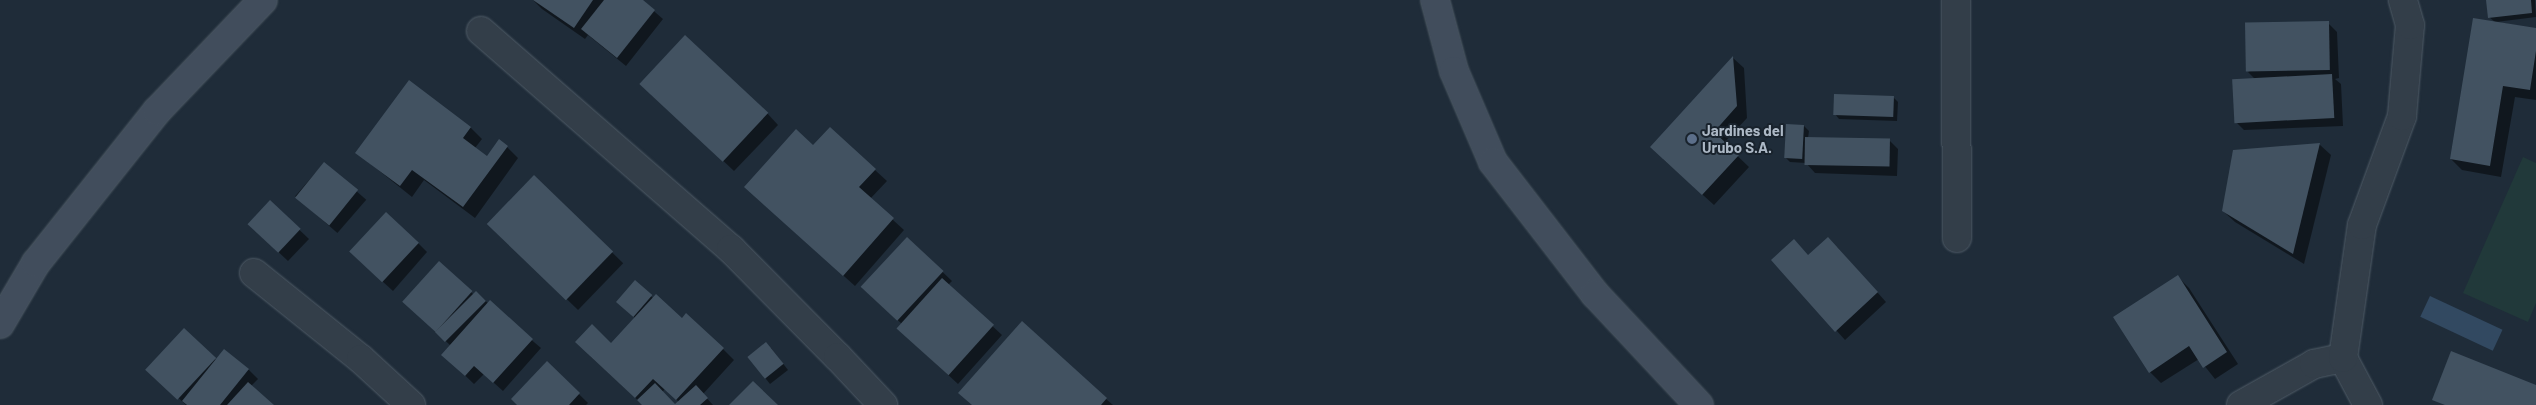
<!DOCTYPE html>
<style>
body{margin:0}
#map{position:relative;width:2536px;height:405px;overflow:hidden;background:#1f2c39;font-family:Barlow,sans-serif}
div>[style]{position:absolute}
.green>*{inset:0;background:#21393a}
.water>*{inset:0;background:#324961;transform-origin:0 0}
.shadow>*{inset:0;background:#0007;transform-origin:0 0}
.building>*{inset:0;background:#425261;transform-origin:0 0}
.roads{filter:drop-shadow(0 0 1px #505c67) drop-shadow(0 0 1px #505c67)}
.street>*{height:28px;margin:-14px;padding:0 14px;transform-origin:14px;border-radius:14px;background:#333e49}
.secondary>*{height:28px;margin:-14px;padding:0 14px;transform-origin:14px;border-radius:14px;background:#414d5c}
.dots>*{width:14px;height:14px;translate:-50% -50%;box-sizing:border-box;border:2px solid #19232d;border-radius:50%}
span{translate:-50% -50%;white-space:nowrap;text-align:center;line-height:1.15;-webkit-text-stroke:4px #19232d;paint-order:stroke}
.poi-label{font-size:15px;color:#adb9c6;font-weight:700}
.left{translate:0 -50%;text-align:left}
</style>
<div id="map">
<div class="green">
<i style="clip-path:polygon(2523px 157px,2536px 163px,2536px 303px,2528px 322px,2463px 293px)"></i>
</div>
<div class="water">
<i style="left:2430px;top:296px;width:80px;height:23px;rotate:25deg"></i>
</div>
<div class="shadow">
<i style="clip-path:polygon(533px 0,641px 0,663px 19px,626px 66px,588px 35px,585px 39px,542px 9px)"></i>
<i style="clip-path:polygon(2488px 0,2535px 0,2536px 17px,2496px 22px,2536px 29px,2536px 100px,2515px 97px,2501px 177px,2462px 170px,2451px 159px,2495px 22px,2489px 17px)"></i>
<i style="clip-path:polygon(2328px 23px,2337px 32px,2339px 78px,2335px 79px,2341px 84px,2343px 126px,2244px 130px,2235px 121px,2254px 78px,2248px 72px)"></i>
<i style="clip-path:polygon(1733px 58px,1744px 68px,1747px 118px,1724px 143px,1749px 167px,1714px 205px,1663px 159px)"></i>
<i style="clip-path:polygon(409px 82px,471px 128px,482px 139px,475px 148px,487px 158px,507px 147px,518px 158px,475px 218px,424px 180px,412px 197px,357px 153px)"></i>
<i style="clip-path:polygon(653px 95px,767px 113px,778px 125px,734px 171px)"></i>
<i style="clip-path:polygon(1893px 97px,1898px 102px,1897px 121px,1839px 119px,1835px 114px)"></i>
<i style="clip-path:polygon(1804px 126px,1809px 131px,1808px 138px,1889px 140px,1898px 149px,1897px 176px,1815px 173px,1806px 163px,1790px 162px,1785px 157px)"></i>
<i style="clip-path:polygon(830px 129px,887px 181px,870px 199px,904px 230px,855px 286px,757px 198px,814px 147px)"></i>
<i style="clip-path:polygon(2319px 144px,2331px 155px,2304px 264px,2235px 222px,2223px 211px)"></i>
<i style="left:324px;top:163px;width:56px;height:44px;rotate:41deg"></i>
<i style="left:534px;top:177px;width:124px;height:65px;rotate:44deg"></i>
<i style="clip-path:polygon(270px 202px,309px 239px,288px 261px,258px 233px)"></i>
<i style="clip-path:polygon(907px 238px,952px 281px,948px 285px,1002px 335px,958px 384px,907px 337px,902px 324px,871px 296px)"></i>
<i style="clip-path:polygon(418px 243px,427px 252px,393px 291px,360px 261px)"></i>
<i style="clip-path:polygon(1837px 247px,1886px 302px,1845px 340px,1773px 260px,1809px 256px)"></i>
<i style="clip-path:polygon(440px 263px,474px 295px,476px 293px,541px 348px,503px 391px,484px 374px,474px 384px,452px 363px,451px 346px,414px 311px)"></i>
<i style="clip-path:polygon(2178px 277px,2189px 288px,2238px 364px,2215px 379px,2199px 359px,2161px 383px,2150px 372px)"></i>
<i style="clip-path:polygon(635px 282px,654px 299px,723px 349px,734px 360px,703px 394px,713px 405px,676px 405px,679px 402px,665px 389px,662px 392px,674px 405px,643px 405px,588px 354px,612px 344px,635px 318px,622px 306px)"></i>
<i style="clip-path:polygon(184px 330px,217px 361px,225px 351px,249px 370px,258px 379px,251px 386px,272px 405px,186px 405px,157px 378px)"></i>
<i style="clip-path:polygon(771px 348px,788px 370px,770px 384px,749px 358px)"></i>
<i style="clip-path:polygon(547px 363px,588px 403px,586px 405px,518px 405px)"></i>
<i style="clip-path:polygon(1106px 399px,1113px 405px,972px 405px)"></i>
</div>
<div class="building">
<i style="clip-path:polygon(533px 0,593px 0,574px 28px)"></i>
<i style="clip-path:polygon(604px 0,643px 0,655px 10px,617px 58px,581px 29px)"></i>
<i style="clip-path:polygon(2486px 0,2531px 0,2532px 13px,2488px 18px)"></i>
<i style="clip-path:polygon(2473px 18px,2536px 28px,2536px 51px,2530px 90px,2503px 86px,2490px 166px,2450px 159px)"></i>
<i style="left:2329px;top:21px;width:49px;height:84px;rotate:89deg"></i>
<i style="left:685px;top:35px;width:114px;height:67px;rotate:43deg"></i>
<i style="clip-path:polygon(1733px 56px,1737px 106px,1714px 132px,1739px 155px,1702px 195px,1650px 147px)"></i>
<i style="left:2332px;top:74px;width:44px;height:100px;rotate:87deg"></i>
<i style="clip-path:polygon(409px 80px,471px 127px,463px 138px,487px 156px,499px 139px,508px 146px,463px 207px,412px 170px,400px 186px,355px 153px)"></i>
<i style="left:1834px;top:94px;width:60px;height:21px;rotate:2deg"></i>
<i style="left:1786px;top:124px;width:18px;height:34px;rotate:3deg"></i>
<i style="clip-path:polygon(830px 127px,876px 169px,859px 187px,894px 218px,843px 276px,744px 187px,796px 129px,813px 145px)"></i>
<i style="left:1805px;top:137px;width:85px;height:28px;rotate:1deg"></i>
<i style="clip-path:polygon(2320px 143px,2293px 254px,2222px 211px,2233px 150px)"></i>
<i style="left:324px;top:162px;width:44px;height:46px;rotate:39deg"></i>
<i style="left:534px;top:175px;width:110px;height:68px;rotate:44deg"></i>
<i style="left:270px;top:200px;width:42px;height:33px;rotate:43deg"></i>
<i style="left:386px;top:212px;width:45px;height:54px;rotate:43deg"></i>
<i style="left:907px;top:237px;width:50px;height:68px;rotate:43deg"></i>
<i style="clip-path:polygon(1828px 237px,1878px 292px,1835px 332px,1771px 260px,1794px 239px,1808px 255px)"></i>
<i style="left:439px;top:261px;width:45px;height:55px;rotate:42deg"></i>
<i style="clip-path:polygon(2178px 275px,2227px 352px,2203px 368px,2189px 346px,2149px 373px,2113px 317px)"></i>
<i style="left:942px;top:278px;width:70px;height:68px;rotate:42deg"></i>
<i style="left:635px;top:280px;width:23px;height:29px;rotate:41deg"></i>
<i style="left:476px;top:291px;width:14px;height:58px;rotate:45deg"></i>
<i style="clip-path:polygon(656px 294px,682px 318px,686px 313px,724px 348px,676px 400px,653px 379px,635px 398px,575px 342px,592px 324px,611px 343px)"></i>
<i style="clip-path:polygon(490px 300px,533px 339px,493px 383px,474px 366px,465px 376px,441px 355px)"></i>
<i style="clip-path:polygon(1022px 321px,1107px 398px,1101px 405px,972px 405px,958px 393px)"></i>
<i style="left:184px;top:328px;width:44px;height:57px;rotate:43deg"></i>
<i style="left:766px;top:342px;width:28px;height:24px;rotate:51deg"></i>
<i style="clip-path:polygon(224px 349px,249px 369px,220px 405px,187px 405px,182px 401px)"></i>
<i style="clip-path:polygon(2451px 351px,2536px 385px,2536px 405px,2445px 405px,2432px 400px)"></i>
<i style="clip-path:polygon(547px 361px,580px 393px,569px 405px,517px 405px,511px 399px)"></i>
<i style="clip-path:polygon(753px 381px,778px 405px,729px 405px)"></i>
<i style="clip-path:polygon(248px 382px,274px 405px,227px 405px)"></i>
<i style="clip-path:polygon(655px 383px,675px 404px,696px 385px,708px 398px,700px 405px,642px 405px,637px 400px)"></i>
</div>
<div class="roads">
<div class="street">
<i style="left:1956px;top:0;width:238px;rotate:89.8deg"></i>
<i style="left:481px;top:31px;width:332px;rotate:41.1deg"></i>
<i style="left:731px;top:249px;width:152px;rotate:45.3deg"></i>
<i style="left:838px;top:357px;width:66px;rotate:46.8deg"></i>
<i style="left:254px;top:273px;width:137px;rotate:38.8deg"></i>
<i style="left:361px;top:359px;width:68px;rotate:42.6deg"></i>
<i style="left:2241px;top:405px;width:84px;rotate:-29.3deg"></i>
<i style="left:2314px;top:364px;width:30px;rotate:-12deg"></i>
<i style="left:2368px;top:405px;width:53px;rotate:-118deg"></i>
<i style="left:2343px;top:358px;width:134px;rotate:-81.9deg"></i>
<i style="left:2362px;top:225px;width:116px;rotate:-69.8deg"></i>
<i style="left:2402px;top:116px;width:91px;rotate:-85deg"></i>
<i style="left:2410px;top:25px;width:26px;rotate:-106deg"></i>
</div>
<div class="secondary">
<i style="left:1435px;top:0;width:73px;rotate:75deg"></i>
<i style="left:1454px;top:71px;width:99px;rotate:66.8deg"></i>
<i style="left:1493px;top:162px;width:167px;rotate:52.3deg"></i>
<i style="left:1595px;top:294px;width:152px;rotate:46.9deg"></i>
<i style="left:0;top:324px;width:71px;rotate:-59.5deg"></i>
<i style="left:36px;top:263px;width:194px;rotate:-51.5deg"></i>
<i style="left:157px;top:111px;width:153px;rotate:-46.3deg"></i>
</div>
</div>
<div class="dots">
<i style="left:1692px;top:139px;background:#5c6f8a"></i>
</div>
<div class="poi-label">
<span class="left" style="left:1702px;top:139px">Jardines del<br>Urubo S.A.</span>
</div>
</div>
